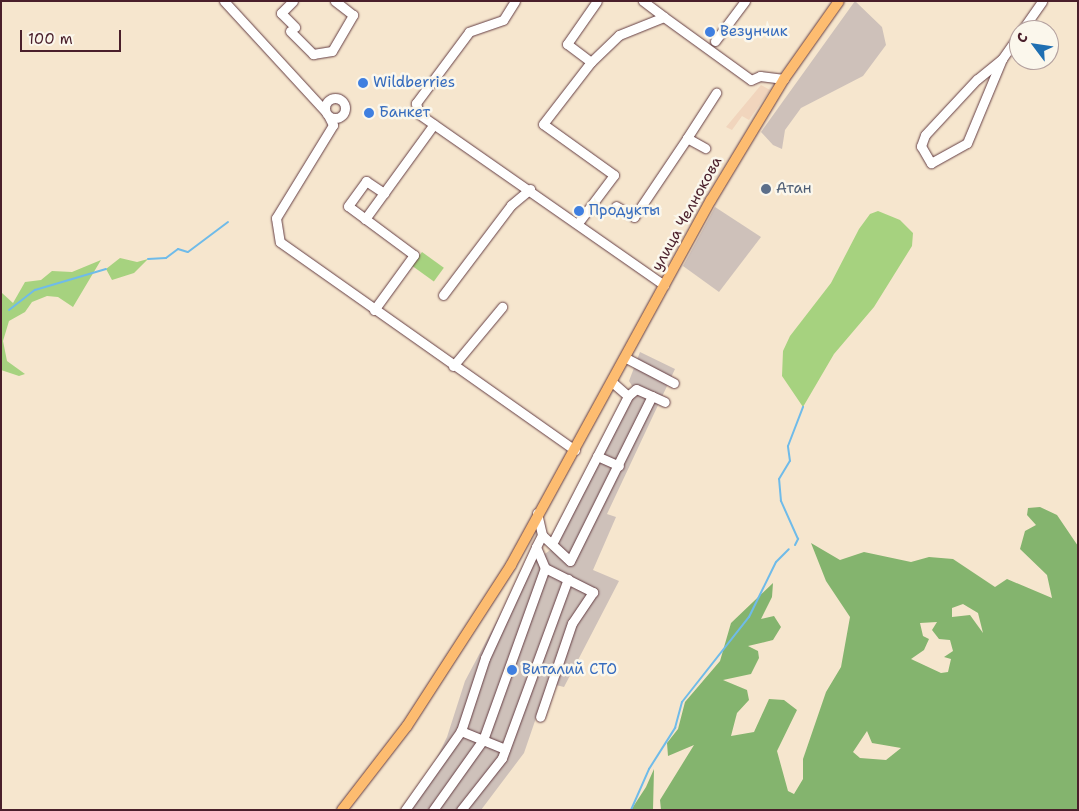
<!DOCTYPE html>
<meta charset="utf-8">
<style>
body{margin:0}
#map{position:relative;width:1079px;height:811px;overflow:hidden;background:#f6e6ce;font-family:"Shantell Sans",sans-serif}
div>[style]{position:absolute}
.built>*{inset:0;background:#f1d5bd}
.industrial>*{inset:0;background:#cec1ba}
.green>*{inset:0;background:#a6d27f;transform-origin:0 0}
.forest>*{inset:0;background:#84b46e}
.stream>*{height:2px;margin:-1px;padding:0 1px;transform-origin:1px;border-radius:1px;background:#6fbbe9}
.roads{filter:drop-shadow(0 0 1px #643d43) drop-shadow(0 0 1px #643d43)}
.minor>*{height:9px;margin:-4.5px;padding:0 4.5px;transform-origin:4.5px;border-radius:4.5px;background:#fff}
.minor>.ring{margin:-4.5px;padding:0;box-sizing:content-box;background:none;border:9px solid #fff;border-radius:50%}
.major>*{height:10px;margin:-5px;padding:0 5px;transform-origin:5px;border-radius:5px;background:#fdbc70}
.dots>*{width:14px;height:14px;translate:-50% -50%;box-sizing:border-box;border:2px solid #fbf7ec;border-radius:50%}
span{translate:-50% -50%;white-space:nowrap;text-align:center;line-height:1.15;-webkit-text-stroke:5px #fbf7ec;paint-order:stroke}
.shop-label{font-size:15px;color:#366cbe}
.left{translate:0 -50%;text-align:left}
.service-label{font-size:15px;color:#4e5e75}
.street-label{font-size:15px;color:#4a1f2b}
.frame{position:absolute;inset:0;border:2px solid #4a1f2b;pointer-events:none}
.north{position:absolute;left:1009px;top:20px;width:50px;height:50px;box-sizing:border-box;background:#fbf7ec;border:1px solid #b4a19f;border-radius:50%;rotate:301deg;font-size:14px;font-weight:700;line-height:20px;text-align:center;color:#4a1f2b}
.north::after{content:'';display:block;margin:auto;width:18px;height:22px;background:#1f6fb2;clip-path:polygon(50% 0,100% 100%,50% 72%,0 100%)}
.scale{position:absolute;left:20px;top:30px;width:101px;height:22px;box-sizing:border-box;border:2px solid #4a1f2b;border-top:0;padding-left:6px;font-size:15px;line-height:18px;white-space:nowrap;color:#4a1f2b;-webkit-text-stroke:4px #fbf7ec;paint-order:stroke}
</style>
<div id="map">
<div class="built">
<i style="clip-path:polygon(761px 85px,770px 90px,749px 120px,742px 116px,732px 130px,726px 127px)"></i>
</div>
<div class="industrial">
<i style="clip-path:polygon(855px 1px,882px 27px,886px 45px,863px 76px,801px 108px,785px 130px,782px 149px,773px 145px,761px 132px)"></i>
<i style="clip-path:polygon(715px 207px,761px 237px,719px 292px,683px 266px)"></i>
<i style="clip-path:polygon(640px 352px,675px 369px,607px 514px,616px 517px,593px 570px,619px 581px,564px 687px,548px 683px,524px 753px,481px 810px,406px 810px,421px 790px,447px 737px,465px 681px,525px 568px,556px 546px,634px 389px,629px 381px)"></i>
</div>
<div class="green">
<i style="clip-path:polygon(878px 211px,900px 220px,913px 233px,912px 246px,874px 307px,834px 354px,803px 407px,782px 376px,783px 351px,790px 336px,831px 283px,859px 229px,870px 214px)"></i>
<i style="left:422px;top:252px;width:27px;height:17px;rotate:36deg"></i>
<i style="clip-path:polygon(120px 258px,137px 262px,148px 259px,134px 273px,112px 280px,106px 269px)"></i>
<i style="clip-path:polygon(101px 260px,73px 307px,58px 297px,47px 296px,32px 302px,25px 312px,9px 321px,3px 341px,7px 361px,25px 374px,19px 376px,1px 370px,2px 293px,13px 303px,25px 282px,41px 280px,52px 271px,72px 272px)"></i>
</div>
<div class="forest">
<i style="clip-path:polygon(evenodd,1040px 507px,1057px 515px,1078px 546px,1078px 810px,661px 810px,660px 800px,694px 745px,668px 756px,667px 743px,678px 729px,685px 702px,720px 661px,731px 623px,773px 583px,772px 597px,761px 619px,774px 616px,781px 627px,773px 640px,748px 646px,758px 651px,759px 658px,751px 674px,723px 680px,747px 690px,749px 700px,737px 713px,731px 736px,754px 732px,769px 699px,784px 700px,797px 710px,777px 751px,788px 791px,794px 794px,803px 779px,803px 759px,826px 692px,841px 667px,850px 617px,826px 581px,811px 543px,840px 560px,864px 552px,911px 562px,929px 557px,953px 559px,995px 587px,1007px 579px,1052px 598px,1047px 575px,1020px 549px,1025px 531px,1036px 525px,1027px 515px,1028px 508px,1040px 507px,963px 604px,978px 613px,983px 633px,970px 615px,952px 617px,952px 608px,963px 604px,1040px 507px,937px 622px,932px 630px,939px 639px,950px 640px,953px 651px,944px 657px,951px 659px,948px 672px,941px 673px,911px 659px,924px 650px,929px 639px,923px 636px,920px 623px,937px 622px,1040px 507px,867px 731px,872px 743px,901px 748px,886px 760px,860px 758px,853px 752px,867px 731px)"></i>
<i style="clip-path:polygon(654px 769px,653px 810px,631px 810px,646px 787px)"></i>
</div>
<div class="stream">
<i style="left:148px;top:259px;width:18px;rotate:-3deg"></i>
<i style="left:166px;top:258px;width:15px;rotate:-37deg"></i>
<i style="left:178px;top:249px;width:10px;rotate:17deg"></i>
<i style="left:188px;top:252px;width:50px;rotate:-36.9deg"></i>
<i style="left:9px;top:310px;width:33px;rotate:-38deg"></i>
<i style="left:35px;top:290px;width:74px;rotate:-16.5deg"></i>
<i style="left:795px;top:545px;width:7px;rotate:-63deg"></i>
<i style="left:798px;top:539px;width:42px;rotate:-114.1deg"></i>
<i style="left:781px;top:501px;width:22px;rotate:-95deg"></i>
<i style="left:779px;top:479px;width:21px;rotate:-59deg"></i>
<i style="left:790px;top:461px;width:15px;rotate:-98deg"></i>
<i style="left:788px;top:446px;width:42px;rotate:-69deg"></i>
<i style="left:631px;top:810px;width:45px;rotate:-66.3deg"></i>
<i style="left:649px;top:769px;width:49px;rotate:-57.6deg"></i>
<i style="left:675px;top:728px;width:27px;rotate:-75deg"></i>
<i style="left:682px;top:702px;width:108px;rotate:-51.8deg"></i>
<i style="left:749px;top:617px;width:61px;rotate:-63.9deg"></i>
<i style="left:776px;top:562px;width:18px;rotate:-45deg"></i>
</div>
<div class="roads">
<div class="minor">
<i style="left:224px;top:1px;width:149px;rotate:47.4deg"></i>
<i style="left:293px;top:1px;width:17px;rotate:135deg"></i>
<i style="left:281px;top:13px;width:20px;rotate:45deg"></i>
<i style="left:515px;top:1px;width:22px;rotate:122deg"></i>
<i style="left:503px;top:20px;width:36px;rotate:161deg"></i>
<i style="left:469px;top:32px;width:89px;rotate:126.7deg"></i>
<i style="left:416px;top:103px;width:11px;rotate:75deg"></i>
<i style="left:419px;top:114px;width:299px;rotate:34.9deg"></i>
<i style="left:643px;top:1px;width:26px;rotate:37deg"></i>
<i style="left:1022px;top:30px;width:35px;rotate:-55deg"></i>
<i style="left:290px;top:31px;width:33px;rotate:45deg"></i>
<i style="left:313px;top:54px;width:19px;rotate:-9deg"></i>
<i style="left:332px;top:51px;width:42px;rotate:-59.7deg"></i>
<i style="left:353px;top:15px;width:23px;rotate:-142deg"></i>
<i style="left:715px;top:41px;width:50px;rotate:-53.1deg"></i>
<i style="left:1002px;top:59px;width:32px;rotate:141deg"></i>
<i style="left:977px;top:79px;width:76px;rotate:132.9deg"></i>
<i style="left:925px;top:135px;width:12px;rotate:110deg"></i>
<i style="left:921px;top:146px;width:20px;rotate:60deg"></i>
<i style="left:931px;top:163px;width:41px;rotate:-29.1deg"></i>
<i style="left:967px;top:143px;width:91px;rotate:-67.4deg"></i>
<i style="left:1002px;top:59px;width:29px;rotate:-55deg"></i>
<i style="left:591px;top:62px;width:30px;rotate:-143deg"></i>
<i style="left:567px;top:44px;width:52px;rotate:-55.1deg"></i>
<i class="ring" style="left:325px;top:98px;width:11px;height:11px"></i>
<i style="left:329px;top:117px;width:9px;rotate:63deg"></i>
<i style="left:333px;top:125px;width:109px;rotate:121.5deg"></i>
<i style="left:276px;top:218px;width:24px;rotate:81deg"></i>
<i style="left:280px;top:242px;width:361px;rotate:35.2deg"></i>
<i style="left:687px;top:138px;width:54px;rotate:-57.2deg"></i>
<i style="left:616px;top:206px;width:21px;rotate:31deg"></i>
<i style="left:634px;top:217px;width:95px;rotate:-56.1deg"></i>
<i style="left:687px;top:138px;width:21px;rotate:29deg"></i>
<i style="left:365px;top:219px;width:117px;rotate:-54deg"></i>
<i style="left:578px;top:223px;width:60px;rotate:-53.1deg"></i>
<i style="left:614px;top:175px;width:87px;rotate:-144.3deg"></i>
<i style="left:543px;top:124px;width:78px;rotate:-52.3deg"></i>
<i style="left:591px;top:62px;width:39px;rotate:-44deg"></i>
<i style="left:619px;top:35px;width:48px;rotate:-21.8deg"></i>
<i style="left:664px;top:17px;width:107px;rotate:35.9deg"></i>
<i style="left:751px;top:80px;width:10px;rotate:-24deg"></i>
<i style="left:760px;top:76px;width:24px;rotate:7deg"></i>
<i style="left:443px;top:295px;width:113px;rotate:-52.9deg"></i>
<i style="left:511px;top:205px;width:25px;rotate:-40deg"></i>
<i style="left:374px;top:310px;width:68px;rotate:-54deg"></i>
<i style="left:414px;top:255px;width:82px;rotate:-143.4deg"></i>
<i style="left:348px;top:206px;width:31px;rotate:-54deg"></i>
<i style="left:366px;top:181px;width:22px;rotate:34deg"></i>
<i style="left:626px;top:358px;width:54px;rotate:27.5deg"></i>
<i style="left:453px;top:366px;width:77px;rotate:-50.3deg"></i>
<i style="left:612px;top:382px;width:21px;rotate:41deg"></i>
<i style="left:652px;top:396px;width:14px;rotate:25deg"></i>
<i style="left:597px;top:456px;width:24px;rotate:24deg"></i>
<i style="left:537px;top:513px;width:23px;rotate:77deg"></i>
<i style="left:542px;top:535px;width:13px;rotate:117deg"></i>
<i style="left:536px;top:547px;width:23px;rotate:67deg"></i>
<i style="left:545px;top:568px;width:54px;rotate:26.6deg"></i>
<i style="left:593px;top:592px;width:37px;rotate:124deg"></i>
<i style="left:572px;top:623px;width:99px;rotate:108.8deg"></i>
<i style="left:542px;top:535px;width:38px;rotate:43deg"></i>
<i style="left:570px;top:561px;width:184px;rotate:-63.6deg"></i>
<i style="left:652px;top:396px;width:17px;rotate:-156deg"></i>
<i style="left:636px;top:389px;width:11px;rotate:139deg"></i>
<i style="left:628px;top:396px;width:164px;rotate:117.2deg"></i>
<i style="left:505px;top:749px;width:48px;rotate:-157.8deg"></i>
<i style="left:461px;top:731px;width:77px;rotate:-71.8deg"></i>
<i style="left:485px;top:658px;width:122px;rotate:-65.3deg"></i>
<i style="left:405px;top:810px;width:97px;rotate:-54.7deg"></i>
<i style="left:433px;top:810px;width:86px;rotate:-54.5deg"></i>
<i style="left:483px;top:740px;width:183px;rotate:-70.2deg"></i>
<i style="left:461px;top:810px;width:66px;rotate:-51.7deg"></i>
<i style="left:502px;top:758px;width:191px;rotate:-69.8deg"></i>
</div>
<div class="major">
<i style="left:342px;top:810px;width:106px;rotate:-52.3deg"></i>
<i style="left:407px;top:726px;width:192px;rotate:-57.1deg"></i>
<i style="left:511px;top:565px;width:416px;rotate:-61.3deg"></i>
<i style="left:711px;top:200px;width:141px;rotate:-58.9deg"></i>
<i style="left:784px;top:79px;width:95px;rotate:-54.8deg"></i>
</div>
</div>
<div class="dots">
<i style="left:710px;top:32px;background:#3f7fe0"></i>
<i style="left:363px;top:83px;background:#3f7fe0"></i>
<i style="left:369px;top:113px;background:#3f7fe0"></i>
<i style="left:766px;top:189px;background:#5c6f8a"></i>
<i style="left:579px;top:211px;background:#3f7fe0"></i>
<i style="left:512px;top:670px;background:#3f7fe0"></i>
</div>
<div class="shop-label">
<span class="left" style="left:720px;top:32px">Везунчик</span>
<span class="left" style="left:373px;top:83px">Wildberries</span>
<span class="left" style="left:379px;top:113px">Банкет</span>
<span class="left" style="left:589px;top:211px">Продукты</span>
<span class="left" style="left:522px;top:670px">Виталий СТО</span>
</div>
<div class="service-label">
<span class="left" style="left:776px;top:189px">Атан</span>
</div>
<div class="street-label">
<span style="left:687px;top:214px;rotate:-61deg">улица Челнокова</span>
</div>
<div class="frame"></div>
<div class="north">С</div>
<div class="scale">100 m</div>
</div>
